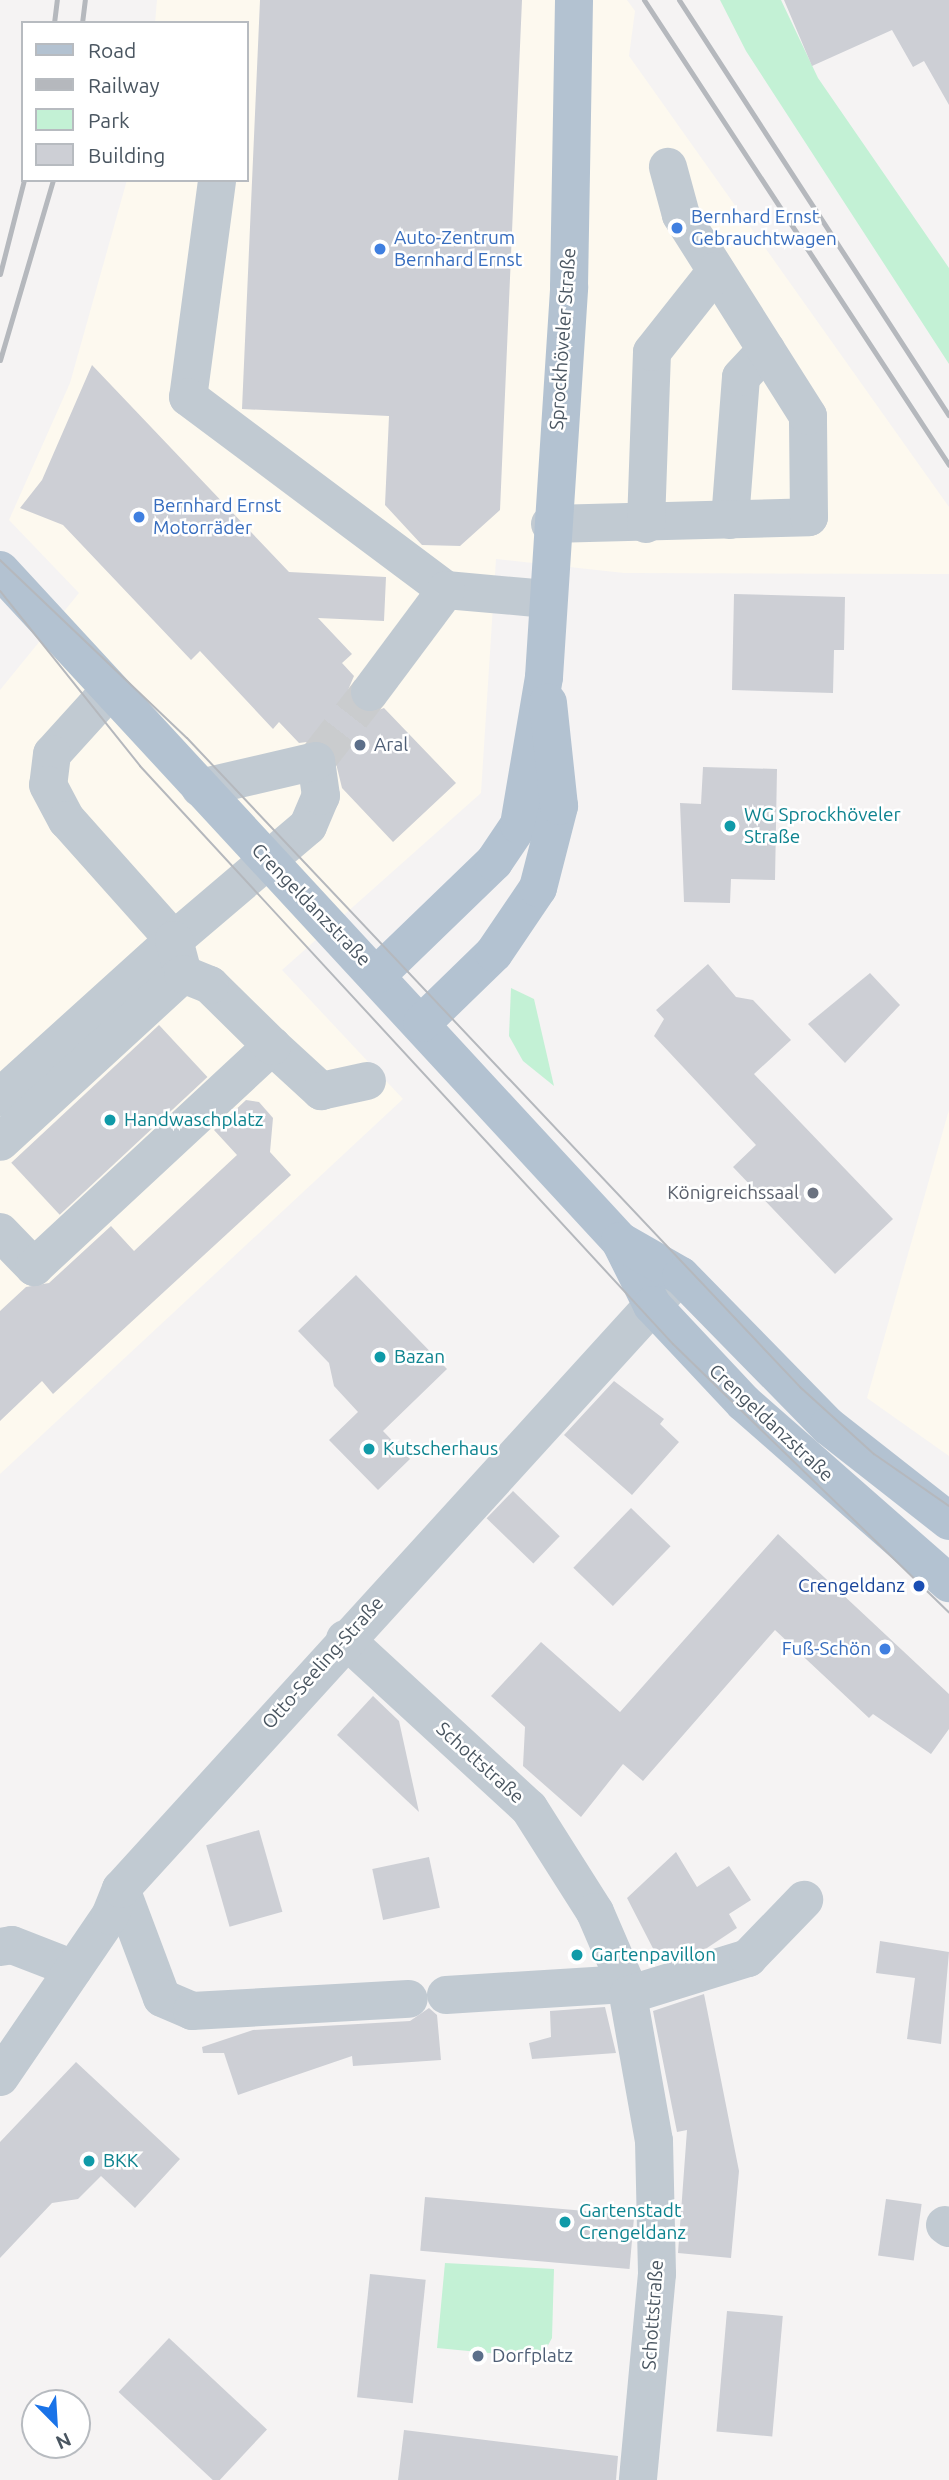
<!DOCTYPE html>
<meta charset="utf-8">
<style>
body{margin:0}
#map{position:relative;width:949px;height:2480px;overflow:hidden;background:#f5f3f3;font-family:Ubuntu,sans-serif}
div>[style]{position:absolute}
.commercial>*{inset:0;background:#fdf9ef}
.green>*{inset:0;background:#c3f1d5}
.building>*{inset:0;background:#cdcfd5;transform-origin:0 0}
.minor-tunnel>*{height:38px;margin-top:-19px;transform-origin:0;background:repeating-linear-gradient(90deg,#caccce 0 38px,transparent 0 57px)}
.minor>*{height:38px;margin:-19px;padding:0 19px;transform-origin:19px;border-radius:19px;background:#c1cad2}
.major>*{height:38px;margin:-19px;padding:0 19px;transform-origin:19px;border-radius:19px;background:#b3c2d1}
.tram>*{height:2px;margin:-1px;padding:0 1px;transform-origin:1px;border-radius:1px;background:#b5b8bd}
.rail>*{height:5px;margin:-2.5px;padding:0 2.5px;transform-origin:2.5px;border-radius:2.5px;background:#b5b8bd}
.dots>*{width:19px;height:19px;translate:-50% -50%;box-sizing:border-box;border:4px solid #fff;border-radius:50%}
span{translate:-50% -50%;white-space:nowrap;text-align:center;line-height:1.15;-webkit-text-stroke:5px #fff;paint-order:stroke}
.shop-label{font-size:19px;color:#366cbe}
.left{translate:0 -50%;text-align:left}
.right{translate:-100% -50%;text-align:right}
.street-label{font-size:19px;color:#4a5661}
.service-label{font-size:19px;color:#4e5e75}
.culture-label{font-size:19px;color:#0d838f}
.worship-label{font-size:19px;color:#5b616d}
.transit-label{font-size:19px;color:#164399}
.legend{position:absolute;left:21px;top:21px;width:228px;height:161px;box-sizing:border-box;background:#fff;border:2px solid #b7bbc0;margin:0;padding:9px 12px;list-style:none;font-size:21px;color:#4a5661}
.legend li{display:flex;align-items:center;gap:14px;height:35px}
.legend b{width:35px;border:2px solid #b7bbc0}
.north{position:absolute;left:21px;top:2389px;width:70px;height:70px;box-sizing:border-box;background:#fff;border:2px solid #b7bbc0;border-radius:50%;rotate:156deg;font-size:19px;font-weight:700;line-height:28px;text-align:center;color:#4a5661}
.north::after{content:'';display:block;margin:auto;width:24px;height:32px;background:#1a73e8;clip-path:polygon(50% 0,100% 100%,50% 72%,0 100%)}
</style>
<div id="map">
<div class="commercial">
<i style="clip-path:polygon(157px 0,627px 0,635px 11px,629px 56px,949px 507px,949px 574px,624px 573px,496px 559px,481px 793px,282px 970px,403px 1099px,0 1474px,0 690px,79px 593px,9px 520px,70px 383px,127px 180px,247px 180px,247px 23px,155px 23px)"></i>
<i style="clip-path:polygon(949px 1110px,949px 1456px,867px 1398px)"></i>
</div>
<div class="green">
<i style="clip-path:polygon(720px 0,781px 0,818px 78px,949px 268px,949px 364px,746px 51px)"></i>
<i style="clip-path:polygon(511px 988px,534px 999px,554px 1086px,523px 1061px,509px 1036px)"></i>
<i style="clip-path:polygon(445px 2263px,554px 2269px,552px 2338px,541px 2358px,437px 2348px)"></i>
</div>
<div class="building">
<i style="clip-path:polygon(260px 0,522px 0,500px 510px,460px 546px,422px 545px,385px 505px,389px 416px,242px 409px)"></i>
<i style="clip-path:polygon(784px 0,949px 0,949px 105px,924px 61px,913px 67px,892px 30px,812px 66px)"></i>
<i style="clip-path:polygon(92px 365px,289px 572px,386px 577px,384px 621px,318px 618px,352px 654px,342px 663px,354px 676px,348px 690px,356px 709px,368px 714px,384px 708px,456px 783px,393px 842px,342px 788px,332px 747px,322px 740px,299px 743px,279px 722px,273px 729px,200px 651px,191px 660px,63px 525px,20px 508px,42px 480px)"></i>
<i style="clip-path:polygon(734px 594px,845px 597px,844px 650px,834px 650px,833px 693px,732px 690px)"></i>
<i style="clip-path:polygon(703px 767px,777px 769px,775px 880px,731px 879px,730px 903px,684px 902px,680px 803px,701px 804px)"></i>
<i style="clip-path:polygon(708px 964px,736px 997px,753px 1000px,791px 1040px,754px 1074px,893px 1219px,835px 1274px,733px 1167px,756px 1145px,654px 1036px,664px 1019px,656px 1010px)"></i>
<i style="clip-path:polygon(870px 973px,900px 1005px,845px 1063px,808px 1024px)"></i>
<i style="left:159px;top:1025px;width:71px;height:202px;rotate:47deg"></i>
<i style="clip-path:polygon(246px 1100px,259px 1102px,273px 1118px,270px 1152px,291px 1175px,53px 1394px,42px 1381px,0 1421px,0 1311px,26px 1287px,49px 1283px,111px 1226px,134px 1251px,237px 1155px,214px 1130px)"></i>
<i style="clip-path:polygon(356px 1275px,447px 1369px,383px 1431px,410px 1459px,378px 1490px,329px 1440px,358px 1412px,334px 1386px,329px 1363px,298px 1331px)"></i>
<i style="clip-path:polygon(614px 1381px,664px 1419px,660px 1424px,679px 1442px,632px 1495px,564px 1435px)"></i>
<i style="left:513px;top:1491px;width:65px;height:38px;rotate:44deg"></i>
<i style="left:631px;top:1508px;width:55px;height:83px;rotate:44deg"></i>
<i style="clip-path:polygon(778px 1534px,949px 1694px,949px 1729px,931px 1754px,873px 1714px,869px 1718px,775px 1630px,643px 1781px,623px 1764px,581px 1817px,523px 1766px,525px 1727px,491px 1696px,541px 1642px,620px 1712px)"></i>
<i style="clip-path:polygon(373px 1696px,399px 1721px,419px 1812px,337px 1735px)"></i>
<i style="left:259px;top:1830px;width:85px;height:55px;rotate:74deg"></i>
<i style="clip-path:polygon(676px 1852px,697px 1887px,729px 1866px,751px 1900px,729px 1914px,737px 1928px,707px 1948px,660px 1962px,627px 1898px)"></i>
<i style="left:429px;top:1857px;width:52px;height:58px;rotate:78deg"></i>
<i style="clip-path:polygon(880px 1941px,949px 1952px,941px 2044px,907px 2039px,915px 1978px,876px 1973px)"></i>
<i style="clip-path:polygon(704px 1994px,739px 2171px,731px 2258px,678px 2253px,687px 2130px,677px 2132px,653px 2011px)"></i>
<i style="clip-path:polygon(605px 2007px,616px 2053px,532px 2059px,529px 2043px,551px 2037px,550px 2011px)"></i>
<i style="clip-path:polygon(429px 2008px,437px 2015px,441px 2060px,353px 2066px,352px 2056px,238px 2095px,224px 2053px,203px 2053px,202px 2047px,253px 2030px,410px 2021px)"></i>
<i style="clip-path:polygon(76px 2062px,180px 2159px,135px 2208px,101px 2176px,78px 2199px,52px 2203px,0 2258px,0 2142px)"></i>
<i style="left:425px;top:2197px;width:210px;height:54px;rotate:5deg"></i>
<i style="left:886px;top:2199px;width:36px;height:57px;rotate:8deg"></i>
<i style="left:370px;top:2274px;width:56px;height:124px;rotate:6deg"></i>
<i style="left:727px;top:2311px;width:56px;height:121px;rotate:5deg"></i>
<i style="left:169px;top:2338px;width:134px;height:74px;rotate:43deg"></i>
<i style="clip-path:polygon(404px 2430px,618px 2456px,616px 2480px,398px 2480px)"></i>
</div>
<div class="minor-tunnel">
<i style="left:316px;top:761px;width:88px;rotate:-52deg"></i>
</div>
<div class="minor">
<i style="left:217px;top:181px;width:218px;rotate:97.6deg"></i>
<i style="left:188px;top:397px;width:322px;rotate:36.8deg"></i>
<i style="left:446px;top:590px;width:101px;rotate:5.1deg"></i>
<i style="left:730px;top:520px;width:143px;rotate:-85.6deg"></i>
<i style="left:741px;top:377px;width:37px;rotate:-47deg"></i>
<i style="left:550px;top:524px;width:259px;rotate:-1.5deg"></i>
<i style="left:809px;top:517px;width:101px;rotate:-90.6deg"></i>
<i style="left:808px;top:416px;width:238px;rotate:-122.3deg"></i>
<i style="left:681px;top:215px;width:50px;rotate:-105.2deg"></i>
<i style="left:646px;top:524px;width:172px;rotate:-88deg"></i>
<i style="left:652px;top:352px;width:103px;rotate:-51.7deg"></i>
<i style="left:110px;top:690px;width:86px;rotate:132.2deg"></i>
<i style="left:52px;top:754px;width:31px;rotate:97deg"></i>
<i style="left:48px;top:785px;width:40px;rotate:62deg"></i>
<i style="left:67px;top:820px;width:161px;rotate:48.3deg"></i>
<i style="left:174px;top:940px;width:176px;rotate:-40.4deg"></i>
<i style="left:308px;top:826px;width:33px;rotate:-67deg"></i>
<i style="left:321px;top:796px;width:35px;rotate:-98deg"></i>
<i style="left:316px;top:761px;width:119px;rotate:166.9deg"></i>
<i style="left:370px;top:692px;width:127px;rotate:-53.3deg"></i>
<i style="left:272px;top:1046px;width:67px;rotate:42.6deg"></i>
<i style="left:321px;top:1091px;width:47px;rotate:-12.3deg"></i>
<i style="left:0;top:1097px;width:234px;rotate:-42.1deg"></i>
<i style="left:174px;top:940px;width:35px;rotate:75deg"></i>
<i style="left:183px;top:974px;width:248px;rotate:137.4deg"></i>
<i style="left:0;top:1232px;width:49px;rotate:45.8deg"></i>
<i style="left:34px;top:1267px;width:325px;rotate:-42.9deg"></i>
<i style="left:272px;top:1046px;width:87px;rotate:-135.5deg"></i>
<i style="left:210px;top:985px;width:29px;rotate:-158deg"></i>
<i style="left:345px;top:1639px;width:250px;rotate:42.6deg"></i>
<i style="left:529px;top:1808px;width:123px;rotate:57.6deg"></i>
<i style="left:595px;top:1912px;width:78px;rotate:66.7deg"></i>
<i style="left:626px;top:1984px;width:159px;rotate:79.9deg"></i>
<i style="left:654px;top:2141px;width:133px;rotate:88.7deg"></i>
<i style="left:657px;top:2274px;width:207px;rotate:95.3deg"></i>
<i style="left:121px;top:1889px;width:116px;rotate:69.4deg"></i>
<i style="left:162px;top:1998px;width:33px;rotate:23deg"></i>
<i style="left:192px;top:2011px;width:217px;rotate:-3.2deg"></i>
<i style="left:0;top:1947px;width:12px;rotate:-9deg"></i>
<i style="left:12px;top:1945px;width:66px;rotate:21.2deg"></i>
<i style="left:446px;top:1995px;width:180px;rotate:-3.5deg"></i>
<i style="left:628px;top:1995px;width:126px;rotate:-17.1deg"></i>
<i style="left:748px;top:1958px;width:81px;rotate:-46deg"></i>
<i style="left:0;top:2077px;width:195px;rotate:-55.7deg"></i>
<i style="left:110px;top:1916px;width:29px;rotate:-68deg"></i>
<i style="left:121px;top:1889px;width:821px;rotate:-47.67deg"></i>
<i style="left:945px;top:2225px;width:5px;rotate:37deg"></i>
</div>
<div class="major">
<i style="left:0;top:570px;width:914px;rotate:47.26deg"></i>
<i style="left:620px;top:1241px;width:72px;rotate:63.4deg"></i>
<i style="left:652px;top:1305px;width:134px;rotate:46.8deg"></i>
<i style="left:744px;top:1403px;width:273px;rotate:41.3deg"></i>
<i style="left:378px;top:974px;width:161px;rotate:-44deg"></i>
<i style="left:494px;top:862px;width:45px;rotate:-56deg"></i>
<i style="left:519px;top:825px;width:150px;rotate:-80.4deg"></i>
<i style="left:544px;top:677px;width:391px;rotate:-86.3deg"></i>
<i style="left:569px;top:287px;width:287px;rotate:-89deg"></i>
<i style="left:422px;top:1023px;width:100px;rotate:-44.2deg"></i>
<i style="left:494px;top:953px;width:78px;rotate:-55.9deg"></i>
<i style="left:538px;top:888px;width:85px;rotate:-75.6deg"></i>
<i style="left:559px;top:806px;width:104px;rotate:-96.1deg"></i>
<i style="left:620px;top:1241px;width:70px;rotate:29.8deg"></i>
<i style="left:681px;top:1276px;width:210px;rotate:45.6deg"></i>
<i style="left:828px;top:1426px;width:154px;rotate:38.1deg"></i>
</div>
<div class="tram">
<i style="left:0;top:560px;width:258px;rotate:43.6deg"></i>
<i style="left:187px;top:738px;width:893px;rotate:46.63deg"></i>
<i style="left:800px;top:1387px;width:100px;rotate:42.2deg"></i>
<i style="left:874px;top:1454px;width:91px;rotate:34.7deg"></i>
<i style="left:0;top:591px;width:224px;rotate:51.3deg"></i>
<i style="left:140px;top:766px;width:786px;rotate:47.32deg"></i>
<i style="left:673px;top:1344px;width:385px;rotate:44.2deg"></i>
</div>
<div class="rail">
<i style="left:644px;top:0;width:556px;rotate:56.74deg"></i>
<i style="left:679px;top:0;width:495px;rotate:57deg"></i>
<i style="left:54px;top:23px;width:23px;rotate:-83deg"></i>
<i style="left:82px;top:23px;width:23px;rotate:-83deg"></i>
<i style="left:0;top:274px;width:97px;rotate:-75.7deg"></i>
<i style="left:0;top:360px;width:188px;rotate:-73.6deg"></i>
</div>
<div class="dots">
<i style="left:677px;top:228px;background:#3f7fe0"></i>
<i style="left:380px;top:249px;background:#3f7fe0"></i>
<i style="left:139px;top:517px;background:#3f7fe0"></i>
<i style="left:360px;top:745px;background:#5c6f8a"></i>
<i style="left:730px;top:826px;background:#0f9aa8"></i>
<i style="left:110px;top:1120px;background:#0f9aa8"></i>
<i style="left:813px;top:1193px;background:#6b7280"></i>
<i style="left:380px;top:1357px;background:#0f9aa8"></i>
<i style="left:369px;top:1449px;background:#0f9aa8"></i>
<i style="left:919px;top:1586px;background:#1a4fb4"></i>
<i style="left:885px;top:1649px;background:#3f7fe0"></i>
<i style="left:577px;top:1955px;background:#0f9aa8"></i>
<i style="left:89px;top:2161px;background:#0f9aa8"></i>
<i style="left:565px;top:2222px;background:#0f9aa8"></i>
<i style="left:478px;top:2356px;background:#5c6f8a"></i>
</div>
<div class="shop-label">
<span class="left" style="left:691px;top:228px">Bernhard Ernst<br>Gebrauchtwagen</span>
<span class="left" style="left:394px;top:249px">Auto-Zentrum<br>Bernhard Ernst</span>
<span class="left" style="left:153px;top:517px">Bernhard Ernst<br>Motorräder</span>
<span class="right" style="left:871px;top:1649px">Fuß-Schön</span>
</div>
<div class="street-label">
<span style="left:563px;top:339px;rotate:-86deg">Sprockhöveler Straße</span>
<span style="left:311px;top:905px;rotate:46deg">Crengeldanzstraße</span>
<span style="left:771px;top:1423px;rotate:43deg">Crengeldanzstraße</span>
<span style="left:323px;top:1663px;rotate:-48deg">Otto-Seeling-Straße</span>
<span style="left:480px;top:1763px;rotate:42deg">Schottstraße</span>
<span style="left:653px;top:2315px;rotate:-86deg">Schottstraße</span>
</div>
<div class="service-label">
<span class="left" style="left:374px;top:745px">Aral</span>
<span class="left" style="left:492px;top:2356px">Dorfplatz</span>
</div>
<div class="culture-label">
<span class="left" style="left:744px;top:826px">WG Sprockhöveler<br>Straße</span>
<span class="left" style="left:124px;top:1120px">Handwaschplatz</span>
<span class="left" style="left:394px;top:1357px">Bazan</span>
<span class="left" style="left:383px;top:1449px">Kutscherhaus</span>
<span class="left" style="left:591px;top:1955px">Gartenpavillon</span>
<span class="left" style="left:103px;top:2161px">BKK</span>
<span class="left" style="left:579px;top:2222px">Gartenstadt<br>Crengeldanz</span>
</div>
<div class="worship-label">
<span class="right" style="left:799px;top:1193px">Königreichssaal</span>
</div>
<div class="transit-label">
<span class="right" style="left:905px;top:1586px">Crengeldanz</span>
</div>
<ul class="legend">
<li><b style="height:9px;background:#b3c2d1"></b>Road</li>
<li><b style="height:9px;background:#b5b8bd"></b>Railway</li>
<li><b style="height:19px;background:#c3f1d5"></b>Park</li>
<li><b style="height:19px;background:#cdcfd5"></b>Building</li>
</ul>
<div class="north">N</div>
</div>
